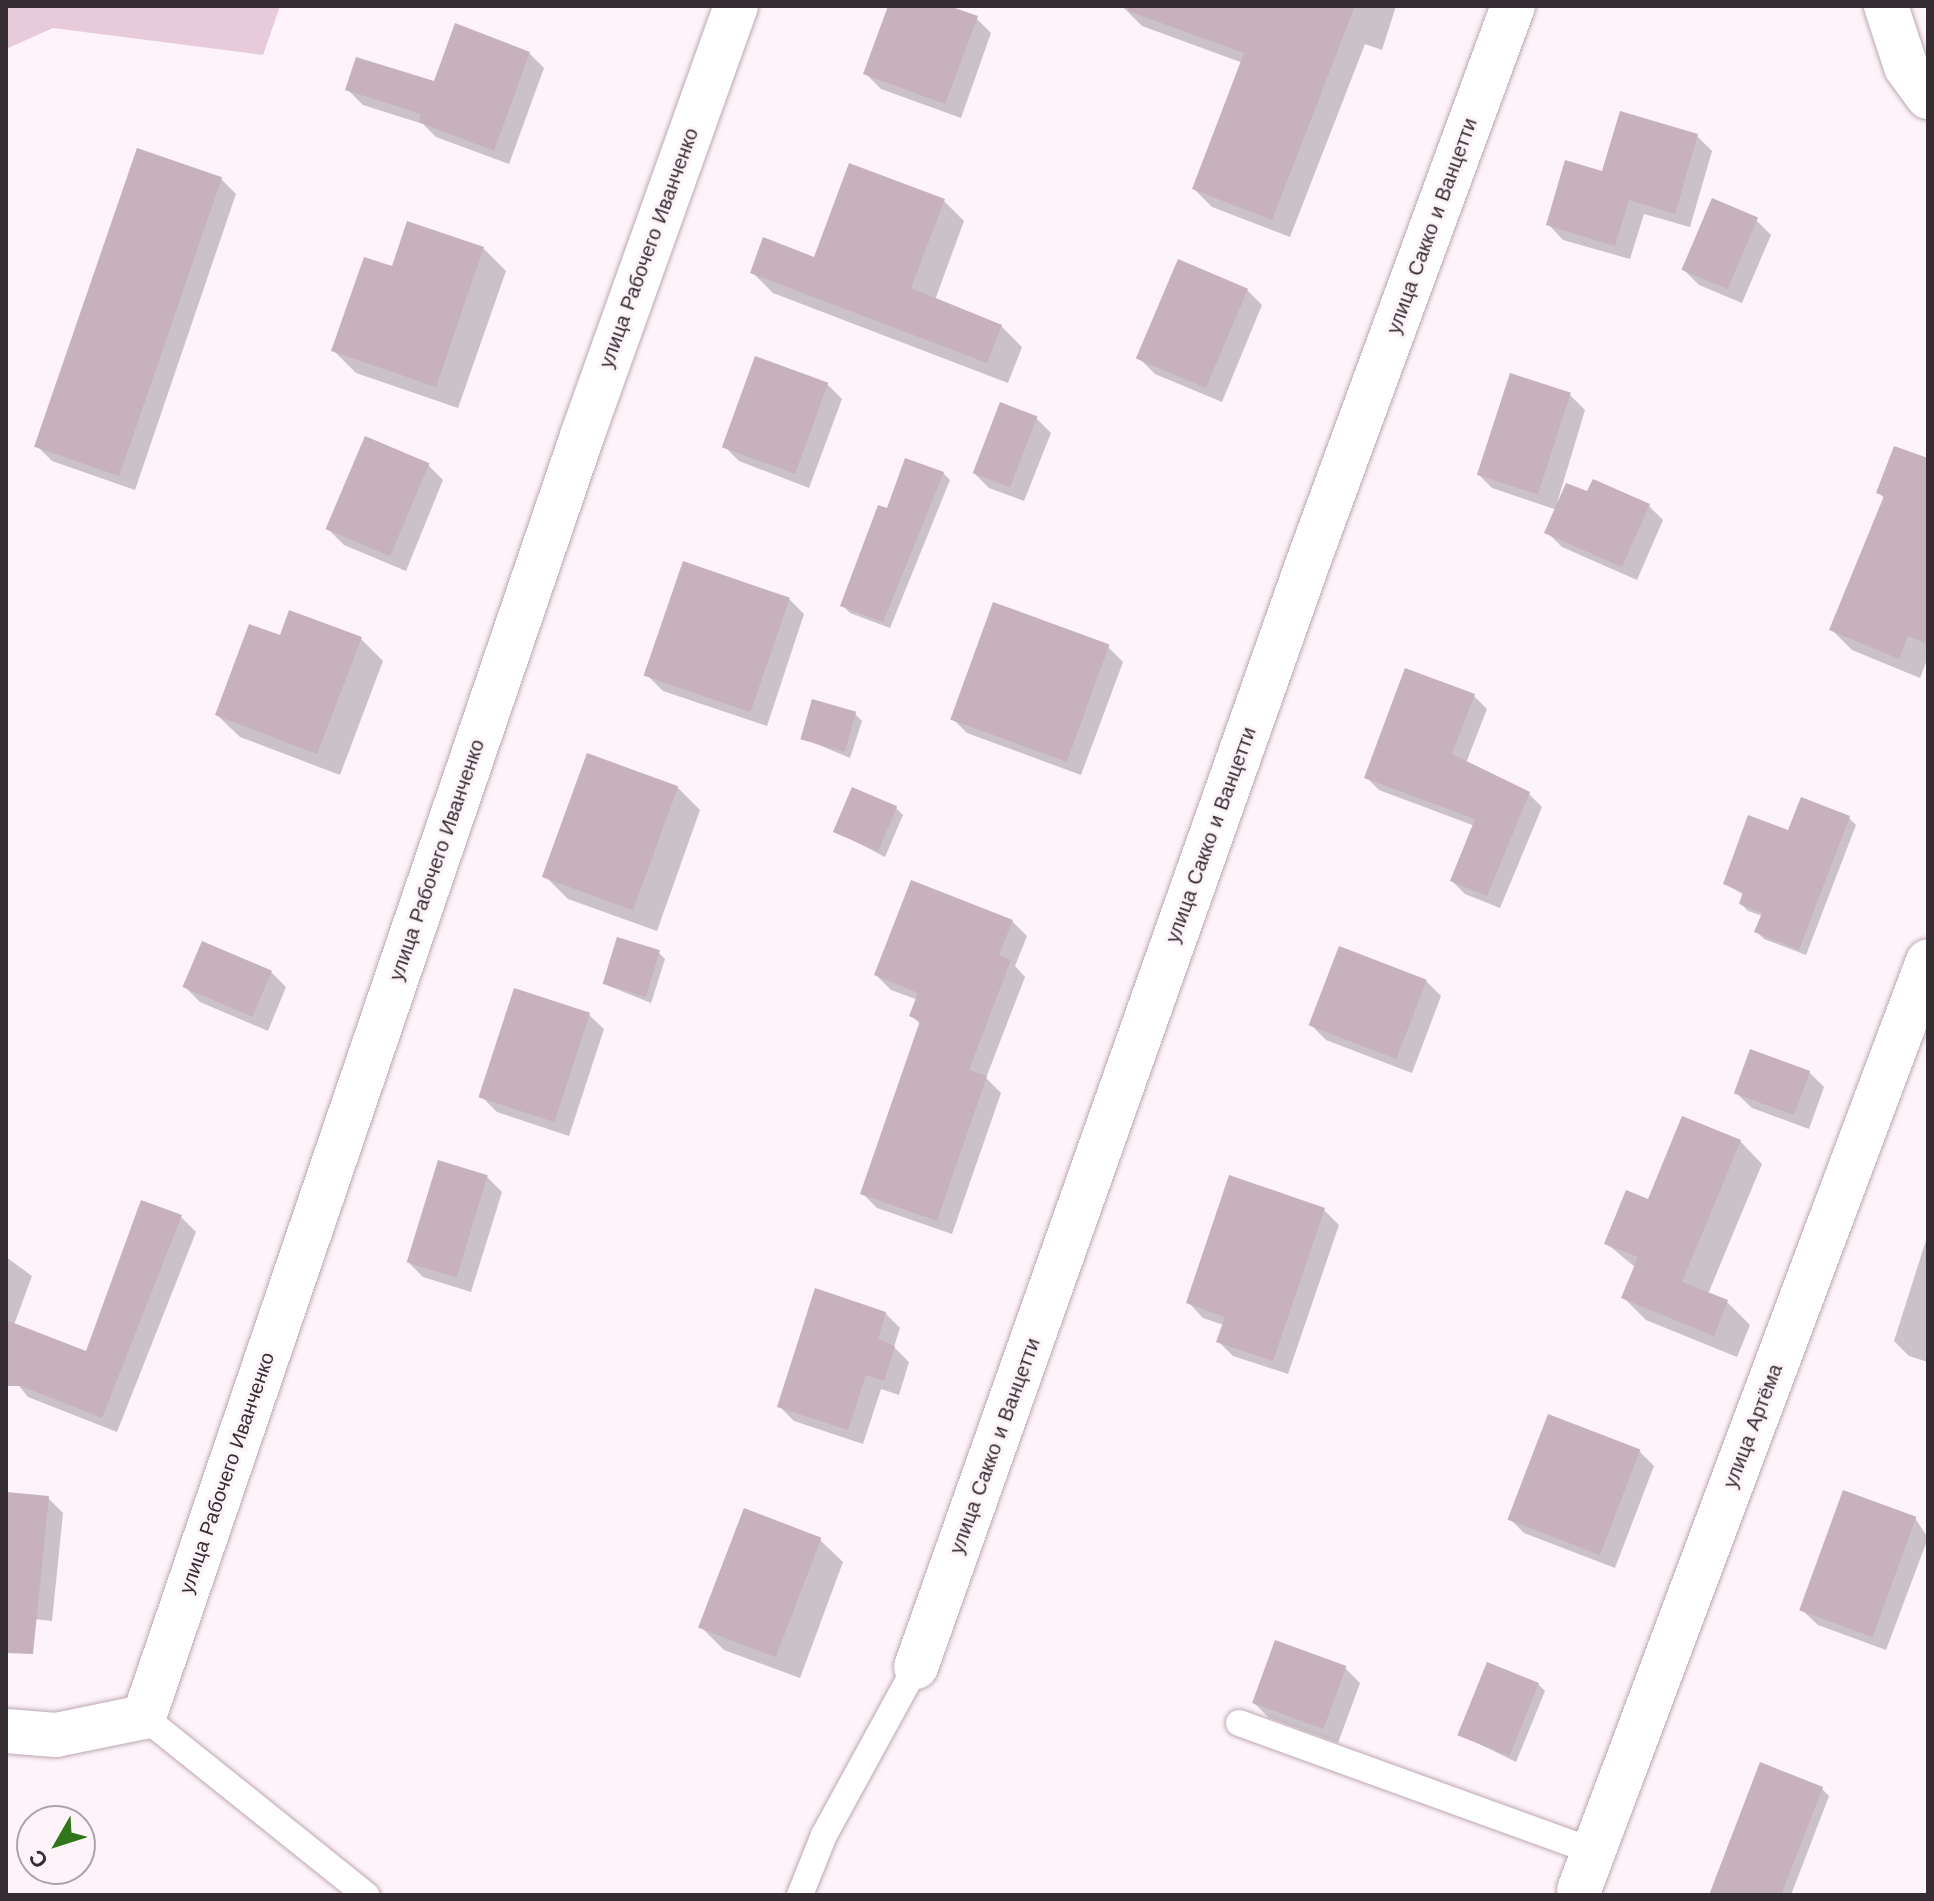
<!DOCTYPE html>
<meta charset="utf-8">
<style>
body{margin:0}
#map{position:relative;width:1934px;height:1901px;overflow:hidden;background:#fdf3f8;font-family:"Work Sans",sans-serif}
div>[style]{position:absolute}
.green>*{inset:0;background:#e7cbda}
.shadow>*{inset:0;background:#0003}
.building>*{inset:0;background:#c7b1bd;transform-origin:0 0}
.roads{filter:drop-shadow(0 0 2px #bda7b3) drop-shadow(0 0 2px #bda7b3)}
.service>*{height:26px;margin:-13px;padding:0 13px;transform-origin:13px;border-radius:13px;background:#fff}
.minor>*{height:44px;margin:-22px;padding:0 22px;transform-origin:22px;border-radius:22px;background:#fff}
span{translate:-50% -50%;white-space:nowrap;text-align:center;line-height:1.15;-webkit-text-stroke:6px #fdf3f8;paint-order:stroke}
.street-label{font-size:20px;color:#352d32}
.frame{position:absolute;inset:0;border:8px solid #352d32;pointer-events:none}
.north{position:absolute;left:16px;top:1805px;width:80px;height:80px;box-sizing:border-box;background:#fdf3f8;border:2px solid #ada4a9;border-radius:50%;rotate:231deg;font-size:22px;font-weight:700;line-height:32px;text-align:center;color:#352d32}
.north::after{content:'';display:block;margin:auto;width:28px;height:36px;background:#2e7619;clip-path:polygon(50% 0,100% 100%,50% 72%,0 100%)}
</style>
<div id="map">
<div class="green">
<i style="clip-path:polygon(6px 6px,280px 6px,263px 55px,53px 28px,6px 49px)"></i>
</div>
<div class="shadow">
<i style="clip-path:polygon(890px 6px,943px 6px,976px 18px,991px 33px,961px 118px,881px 89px,866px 74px)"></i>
<i style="clip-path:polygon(1226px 6px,1396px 6px,1382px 50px,1365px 44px,1290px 237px,1212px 207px,1194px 189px,1243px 63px,1142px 26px,1124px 8px)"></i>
<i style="clip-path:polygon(529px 53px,544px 68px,509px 164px,436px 137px,423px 124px,363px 105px,348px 90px,435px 83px)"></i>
<i style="clip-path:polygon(1697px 136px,1712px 151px,1690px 227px,1644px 214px,1630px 259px,1563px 240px,1548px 224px,1603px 173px)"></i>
<i style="clip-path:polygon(138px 151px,221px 179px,236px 194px,135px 490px,52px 461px,37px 446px)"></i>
<i style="clip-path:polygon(944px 201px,964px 221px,935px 300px,1001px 326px,1022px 347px,1008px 383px,773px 293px,752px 272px,815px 259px)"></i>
<i style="clip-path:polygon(1756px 220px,1771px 235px,1742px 303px,1699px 285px,1684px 270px)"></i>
<i style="clip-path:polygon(483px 248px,506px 271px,458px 408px,356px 373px,334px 351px,393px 269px)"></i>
<i style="clip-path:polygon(1179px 262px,1247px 290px,1262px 305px,1222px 402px,1155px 374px,1140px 359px)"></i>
<i style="clip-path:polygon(827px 384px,842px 399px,809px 488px,739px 461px,724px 446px)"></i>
<i style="clip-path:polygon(1570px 395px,1585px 410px,1557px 503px,1589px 494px,1648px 505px,1663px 520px,1637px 580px,1562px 547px,1547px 532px,1557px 510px,1492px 488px,1477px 473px)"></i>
<i style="clip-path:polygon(1001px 405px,1036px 418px,1051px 433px,1024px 501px,989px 488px,974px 473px)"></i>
<i style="clip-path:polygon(1928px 461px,1928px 657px,1920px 678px,1852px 650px,1832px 630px,1885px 499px,1879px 493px)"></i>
<i style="clip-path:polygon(428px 465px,443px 480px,406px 571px,344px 545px,329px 530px)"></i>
<i style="clip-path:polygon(943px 473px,950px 480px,890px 628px,850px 613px,843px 606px)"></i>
<i style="clip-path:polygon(789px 599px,804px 614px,767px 726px,663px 691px,648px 676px)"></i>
<i style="clip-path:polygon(281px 638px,361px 639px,383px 661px,340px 775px,240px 737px,217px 715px)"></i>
<i style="clip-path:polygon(1108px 647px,1123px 662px,1081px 775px,967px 733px,952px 718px)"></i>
<i style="clip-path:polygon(1474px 696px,1487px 709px,1466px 763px,1529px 794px,1542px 807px,1500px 908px,1465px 894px,1452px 881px,1475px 826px,1379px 790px,1366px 777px)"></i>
<i style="clip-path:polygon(855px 714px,862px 721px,850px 758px,802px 738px)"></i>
<i style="clip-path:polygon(677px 787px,700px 810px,657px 931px,568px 899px,545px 876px)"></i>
<i style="clip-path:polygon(896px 808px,903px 815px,885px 857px,835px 831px)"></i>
<i style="clip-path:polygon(1849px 818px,1856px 825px,1806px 955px,1764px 939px,1757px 932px,1763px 916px,1748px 911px,1741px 904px,1744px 895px,1725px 884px,1790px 833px)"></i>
<i style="clip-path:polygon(1012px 921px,1027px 936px,1015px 966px,1025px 977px,986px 1078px,1001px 1093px,952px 1234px,877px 1208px,862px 1193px,921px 1025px,912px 1016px,918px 1000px,891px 990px,876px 975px)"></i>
<i style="clip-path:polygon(658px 952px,665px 959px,651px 1003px,604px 984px)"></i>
<i style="clip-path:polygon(271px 972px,286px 987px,268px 1031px,200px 1002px,185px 987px)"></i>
<i style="clip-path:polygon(1426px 981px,1441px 996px,1412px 1073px,1326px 1040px,1311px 1025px)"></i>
<i style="clip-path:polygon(588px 1014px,604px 1029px,569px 1136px,497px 1112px,482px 1097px)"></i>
<i style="clip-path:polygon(1809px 1072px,1824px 1087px,1809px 1129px,1752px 1108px,1736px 1093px)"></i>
<i style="clip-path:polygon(1740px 1141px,1762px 1164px,1708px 1294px,1727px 1302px,1750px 1325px,1737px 1357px,1646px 1320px,1623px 1297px,1636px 1268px,1606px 1243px)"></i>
<i style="clip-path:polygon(440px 1162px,487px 1177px,502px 1192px,471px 1292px,423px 1277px,408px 1262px)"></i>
<i style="clip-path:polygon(1324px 1210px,1339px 1225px,1288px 1374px,1233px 1356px,1218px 1341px,1224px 1325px,1203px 1318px,1188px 1302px)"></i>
<i style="clip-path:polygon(181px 1217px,196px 1232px,117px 1432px,28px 1397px,6px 1370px,6px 1257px,32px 1276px,14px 1325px,87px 1353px)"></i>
<i style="clip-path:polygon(1928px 1234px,1928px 1362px,1909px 1356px,1894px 1341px)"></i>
<i style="clip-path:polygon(885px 1313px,900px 1328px,894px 1347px,909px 1362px,899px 1395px,881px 1389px,863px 1444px,794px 1421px,779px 1406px)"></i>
<i style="clip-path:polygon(1639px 1451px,1654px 1466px,1615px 1568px,1524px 1533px,1509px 1518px)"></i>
<i style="clip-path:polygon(6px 1494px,48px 1498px,63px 1513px,52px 1621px,6px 1616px)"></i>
<i style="clip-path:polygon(1915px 1518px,1928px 1538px,1886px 1650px,1818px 1625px,1802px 1610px)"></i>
<i style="clip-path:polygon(820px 1540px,843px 1562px,800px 1678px,724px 1650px,701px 1627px)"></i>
<i style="clip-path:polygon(1345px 1668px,1360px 1683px,1338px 1743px,1269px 1718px,1254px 1703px)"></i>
<i style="clip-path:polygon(1538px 1684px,1545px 1691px,1516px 1762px,1459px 1734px)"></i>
<i style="clip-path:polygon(1822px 1789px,1829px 1796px,1791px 1895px,1714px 1895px)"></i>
</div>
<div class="building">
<i style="clip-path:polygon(888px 6px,949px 6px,978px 16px,945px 104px,863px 74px)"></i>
<i style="clip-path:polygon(1129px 6px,1355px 6px,1272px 220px,1192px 189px,1244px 53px,1128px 11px)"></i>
<i style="clip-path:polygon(455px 23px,530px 52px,494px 151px,419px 122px,421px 114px,345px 90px,356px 57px,434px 81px)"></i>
<i style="clip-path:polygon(1620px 111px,1698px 134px,1675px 214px,1629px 200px,1615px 246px,1546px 225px,1565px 160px,1602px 171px)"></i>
<i style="left:137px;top:148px;width:90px;height:316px;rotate:19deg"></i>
<i style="clip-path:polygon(849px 163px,945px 199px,911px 288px,1002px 325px,987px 363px,750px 273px,763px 237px,814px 257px)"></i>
<i style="left:1712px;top:198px;width:50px;height:78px;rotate:23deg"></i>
<i style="clip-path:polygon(407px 221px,484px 247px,436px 387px,331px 351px,364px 257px,392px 266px)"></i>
<i style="left:1178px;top:259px;width:76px;height:108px;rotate:23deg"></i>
<i style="left:755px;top:356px;width:78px;height:97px;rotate:20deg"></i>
<i style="left:1510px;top:373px;width:64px;height:107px;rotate:18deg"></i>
<i style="left:1000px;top:402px;width:40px;height:76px;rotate:21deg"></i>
<i style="left:365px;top:436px;width:70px;height:101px;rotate:23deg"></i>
<i style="clip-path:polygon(1894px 446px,1928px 458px,1928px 644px,1908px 636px,1899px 659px,1829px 630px,1884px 496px,1876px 493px)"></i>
<i style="clip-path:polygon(905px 458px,944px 472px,883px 622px,840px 606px,878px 505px,887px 508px)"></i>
<i style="clip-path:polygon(1593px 479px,1650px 504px,1622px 567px,1544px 533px,1566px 483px,1587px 491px)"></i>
<i style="left:683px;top:561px;width:113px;height:121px;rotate:19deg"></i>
<i style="left:993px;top:602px;width:124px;height:125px;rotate:20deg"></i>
<i style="clip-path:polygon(289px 610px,362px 637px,317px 754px,215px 715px,249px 624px,280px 635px)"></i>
<i style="clip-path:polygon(1405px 668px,1475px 694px,1452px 754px,1530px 792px,1487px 896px,1450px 881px,1475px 819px,1364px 778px)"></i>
<i style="left:812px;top:699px;width:46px;height:42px;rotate:16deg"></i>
<i style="left:587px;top:753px;width:97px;height:132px;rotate:20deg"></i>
<i style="left:852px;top:787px;width:49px;height:49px;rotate:23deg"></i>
<i style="clip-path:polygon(1801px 797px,1850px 816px,1799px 950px,1754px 932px,1762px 913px,1739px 904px,1743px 892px,1723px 884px,1748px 815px,1788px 830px)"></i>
<i style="clip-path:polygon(911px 880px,1013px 920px,999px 955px,1011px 960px,969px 1070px,987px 1076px,937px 1221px,860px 1194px,920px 1021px,909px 1016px,918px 993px,874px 975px)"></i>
<i style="left:617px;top:937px;width:45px;height:49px;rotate:17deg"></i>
<i style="left:202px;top:941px;width:76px;height:50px;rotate:23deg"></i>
<i style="left:1339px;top:946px;width:94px;height:85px;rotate:21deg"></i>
<i style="left:514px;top:988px;width:80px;height:115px;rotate:18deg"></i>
<i style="left:1750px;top:1049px;width:64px;height:47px;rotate:20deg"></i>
<i style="clip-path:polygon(1682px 1116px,1741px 1140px,1682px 1282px,1728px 1300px,1714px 1336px,1621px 1298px,1638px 1257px,1604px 1244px,1626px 1190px,1648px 1199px)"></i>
<i style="left:438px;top:1160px;width:52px;height:107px;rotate:17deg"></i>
<i style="clip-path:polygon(1229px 1175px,1325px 1208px,1273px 1361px,1216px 1342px,1225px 1317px,1186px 1303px)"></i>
<i style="clip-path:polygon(141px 1200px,182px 1215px,102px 1418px,21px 1386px,6px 1386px,6px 1320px,86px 1351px)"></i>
<i style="clip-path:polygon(815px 1288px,886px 1312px,878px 1339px,895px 1346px,884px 1381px,866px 1375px,848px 1430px,777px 1407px)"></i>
<i style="left:1548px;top:1414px;width:99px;height:113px;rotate:21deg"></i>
<i style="left:1843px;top:1490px;width:78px;height:128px;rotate:20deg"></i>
<i style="clip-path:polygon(6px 1492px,49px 1496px,33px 1654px,6px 1653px)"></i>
<i style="left:744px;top:1508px;width:83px;height:128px;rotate:21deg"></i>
<i style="left:1275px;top:1640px;width:76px;height:67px;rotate:20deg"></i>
<i style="left:1487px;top:1662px;width:56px;height:79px;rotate:22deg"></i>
<i style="clip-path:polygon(1760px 1762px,1823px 1787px,1781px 1895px,1709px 1895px)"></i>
</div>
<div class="roads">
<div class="service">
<i style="left:144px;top:1717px;width:285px;rotate:38.7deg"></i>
<i style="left:1239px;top:1723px;width:376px;rotate:19.9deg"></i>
<i style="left:800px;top:1895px;width:65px;rotate:-68.2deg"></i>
<i style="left:824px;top:1835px;width:192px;rotate:-61.3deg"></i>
</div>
<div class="minor">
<i style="left:1886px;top:6px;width:64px;rotate:71.8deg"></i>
<i style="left:1906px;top:67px;width:37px;rotate:54deg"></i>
<i style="left:916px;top:1667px;width:1169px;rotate:-70.46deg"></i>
<i style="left:1307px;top:565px;width:596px;rotate:-69.77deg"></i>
<i style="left:6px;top:1731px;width:50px;rotate:4.6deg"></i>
<i style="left:56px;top:1735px;width:90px;rotate:-11.6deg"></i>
<i style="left:144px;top:1717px;width:1354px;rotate:-71.12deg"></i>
<i style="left:582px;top:436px;width:457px;rotate:-70.3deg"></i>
<i style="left:1579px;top:1890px;width:992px;rotate:-69.41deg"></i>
</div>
</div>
<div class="street-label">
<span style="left:1432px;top:226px;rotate:-70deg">улица Сакко и Ванцетти</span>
<span style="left:649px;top:248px;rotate:-70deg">улица Рабочего Иванченко</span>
<span style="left:1211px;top:835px;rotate:-70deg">улица Сакко и Ванцетти</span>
<span style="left:437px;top:860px;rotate:-71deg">улица Рабочего Иванченко</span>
<span style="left:1753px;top:1426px;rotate:-69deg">улица Артёма</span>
<span style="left:995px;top:1446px;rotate:-70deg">улица Сакко и Ванцетти</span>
<span style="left:227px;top:1473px;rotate:-71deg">улица Рабочего Иванченко</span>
</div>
<div class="frame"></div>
<div class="north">С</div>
</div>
